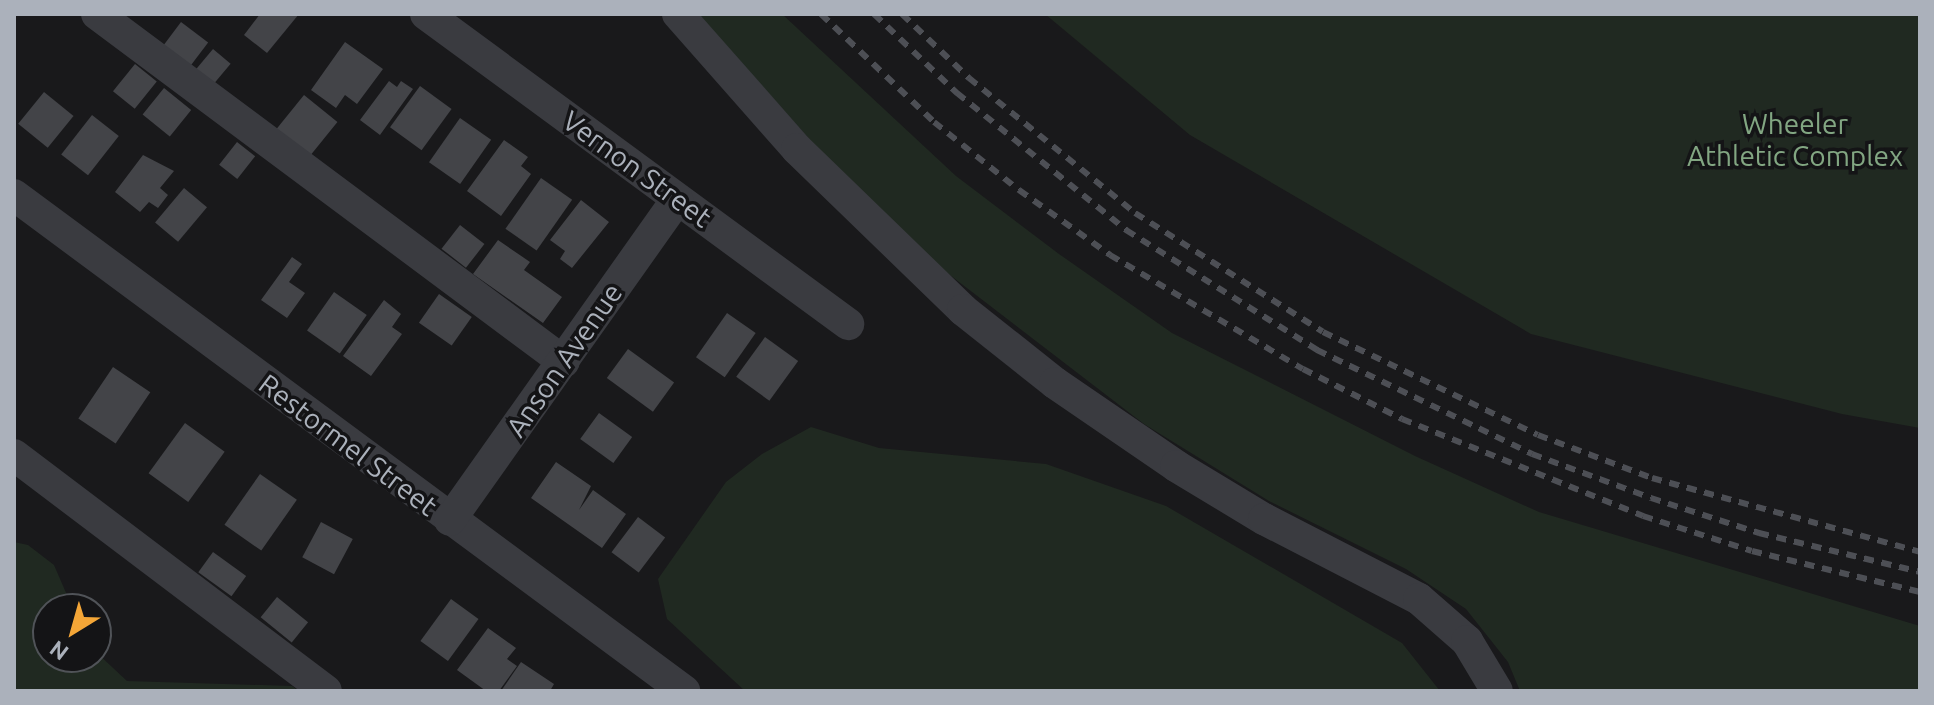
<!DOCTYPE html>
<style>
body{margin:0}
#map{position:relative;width:1934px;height:705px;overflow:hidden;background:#19191b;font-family:Ubuntu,sans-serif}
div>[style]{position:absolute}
.green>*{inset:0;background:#202921}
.building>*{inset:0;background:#434448;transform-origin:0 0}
.minor>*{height:32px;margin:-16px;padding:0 16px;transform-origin:16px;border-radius:16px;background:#3a3b40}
.rail>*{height:6px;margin-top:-3px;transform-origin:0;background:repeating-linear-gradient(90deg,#4d4f55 0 10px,transparent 0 18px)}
span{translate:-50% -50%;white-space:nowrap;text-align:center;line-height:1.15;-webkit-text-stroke:7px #141416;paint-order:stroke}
.park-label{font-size:28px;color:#82a682}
.street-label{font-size:28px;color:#abb1bb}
.frame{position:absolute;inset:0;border:16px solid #abb1bb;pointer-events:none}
.north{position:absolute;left:32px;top:593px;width:80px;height:80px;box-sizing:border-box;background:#141416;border:2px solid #505358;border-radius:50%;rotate:217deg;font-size:22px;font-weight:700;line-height:32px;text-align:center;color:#abb1bb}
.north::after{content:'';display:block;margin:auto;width:28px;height:36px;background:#f4a637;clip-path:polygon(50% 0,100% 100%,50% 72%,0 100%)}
</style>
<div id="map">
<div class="green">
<i style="clip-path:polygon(698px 14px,782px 14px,956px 176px,1059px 254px,1172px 333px,1415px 456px,1539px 512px,1920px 626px,1920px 691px,1520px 691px,1508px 662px,1466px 609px,1406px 569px,1269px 501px,1144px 424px,920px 252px,835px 168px)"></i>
<i style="clip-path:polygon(1045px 14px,1920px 14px,1920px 428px,1842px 414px,1531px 334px,1190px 135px)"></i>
<i style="clip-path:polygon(811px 427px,879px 448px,1046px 464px,1166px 506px,1402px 643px,1440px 691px,745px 691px,667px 619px,658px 579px,726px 482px,762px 454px)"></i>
<i style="clip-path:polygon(14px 542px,28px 545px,54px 565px,73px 609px,48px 609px,48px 657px,96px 657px,96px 652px,127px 681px,292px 686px,299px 691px,14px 691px)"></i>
</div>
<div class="building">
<i style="clip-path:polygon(260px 14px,299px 14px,267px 53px,244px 35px)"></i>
<i style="left:181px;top:22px;width:34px;height:29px;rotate:37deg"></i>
<i style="clip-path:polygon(345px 42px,383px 69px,357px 104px,345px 95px,336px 108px,311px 90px)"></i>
<i style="left:213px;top:49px;width:23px;height:29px;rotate:40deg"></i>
<i style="left:135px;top:64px;width:28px;height:35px;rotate:39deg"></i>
<i style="clip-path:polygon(389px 81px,397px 87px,401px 81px,413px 89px,380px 135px,360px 120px)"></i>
<i style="left:420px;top:86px;width:39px;height:51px;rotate:36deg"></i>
<i style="left:164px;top:88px;width:35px;height:34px;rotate:39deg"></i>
<i style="left:44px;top:92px;width:38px;height:41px;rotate:39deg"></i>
<i style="left:304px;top:95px;width:43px;height:45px;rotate:39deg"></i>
<i style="left:92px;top:115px;width:34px;height:50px;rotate:38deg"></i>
<i style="left:460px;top:118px;width:38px;height:54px;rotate:35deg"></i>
<i style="clip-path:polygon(504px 140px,528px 157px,521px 166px,531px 174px,501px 216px,467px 191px)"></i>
<i style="left:237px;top:142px;width:23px;height:29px;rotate:38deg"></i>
<i style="clip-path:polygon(143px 155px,174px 171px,160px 188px,168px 195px,158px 208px,149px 202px,140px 212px,115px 192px)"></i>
<i style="left:541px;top:178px;width:38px;height:62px;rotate:35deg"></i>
<i style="left:184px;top:188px;width:30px;height:45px;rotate:40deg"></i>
<i style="clip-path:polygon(581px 200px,609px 222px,572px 268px,560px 259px,565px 251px,550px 240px)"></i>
<i style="left:460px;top:225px;width:31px;height:30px;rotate:38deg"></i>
<i style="clip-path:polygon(498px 240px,530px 262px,524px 270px,562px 297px,543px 323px,473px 274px)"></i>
<i style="clip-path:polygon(292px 257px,302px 264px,289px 282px,305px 293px,287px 318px,261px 300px)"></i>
<i style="left:334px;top:292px;width:40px;height:47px;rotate:35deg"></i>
<i style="left:439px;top:294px;width:40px;height:35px;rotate:35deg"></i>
<i style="clip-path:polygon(384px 300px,401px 314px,392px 327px,402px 334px,371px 376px,343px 356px)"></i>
<i style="left:727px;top:313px;width:35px;height:54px;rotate:35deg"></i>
<i style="left:765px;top:337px;width:41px;height:49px;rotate:36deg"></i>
<i style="left:628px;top:349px;width:57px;height:36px;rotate:36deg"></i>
<i style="left:113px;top:367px;width:45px;height:62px;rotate:34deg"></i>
<i style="left:599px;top:413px;width:41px;height:32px;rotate:36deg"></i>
<i style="left:185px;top:423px;width:49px;height:62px;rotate:36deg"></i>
<i style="clip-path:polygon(556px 462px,591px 486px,579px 510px,593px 490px,626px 514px,602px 548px,531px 498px)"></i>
<i style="left:260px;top:474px;width:45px;height:62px;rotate:35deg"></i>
<i style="left:638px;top:517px;width:34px;height:44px;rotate:37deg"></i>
<i style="left:321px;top:522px;width:36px;height:40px;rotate:28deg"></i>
<i style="left:213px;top:552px;width:41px;height:25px;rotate:36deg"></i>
<i style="left:277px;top:597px;width:40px;height:26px;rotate:39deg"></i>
<i style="left:451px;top:599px;width:34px;height:52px;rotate:36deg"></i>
<i style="clip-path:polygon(488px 628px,516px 648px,507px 659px,517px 666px,499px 691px,486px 691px,457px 670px)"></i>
<i style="clip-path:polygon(521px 662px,554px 684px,550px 691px,501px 691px)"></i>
</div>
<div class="minor">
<i style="left:97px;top:14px;width:582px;rotate:36.69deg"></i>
<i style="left:426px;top:14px;width:524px;rotate:36.3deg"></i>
<i style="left:678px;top:14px;width:180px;rotate:48.6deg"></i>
<i style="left:797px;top:149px;width:231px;rotate:44.1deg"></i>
<i style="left:963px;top:310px;width:117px;rotate:38.4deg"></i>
<i style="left:1055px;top:383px;width:147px;rotate:34.4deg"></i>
<i style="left:1176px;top:466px;width:103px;rotate:31.1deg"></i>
<i style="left:1264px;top:519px;width:174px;rotate:27.3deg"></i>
<i style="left:1419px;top:599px;width:64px;rotate:41.2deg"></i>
<i style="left:1467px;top:641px;width:58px;rotate:59deg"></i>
<i style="left:14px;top:195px;width:834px;rotate:36.51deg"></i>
<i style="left:14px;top:455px;width:391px;rotate:37.1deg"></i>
<i style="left:450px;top:520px;width:393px;rotate:-54.7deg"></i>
</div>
<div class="rail">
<i style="left:821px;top:14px;width:156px;rotate:43.7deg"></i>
<i style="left:934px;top:122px;width:109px;rotate:38.7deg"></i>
<i style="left:1019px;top:190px;width:112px;rotate:35.5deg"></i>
<i style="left:1110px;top:255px;width:224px;rotate:30.6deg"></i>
<i style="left:1303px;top:369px;width:111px;rotate:26.8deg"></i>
<i style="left:1402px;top:419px;width:260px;rotate:21.9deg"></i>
<i style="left:1643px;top:516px;width:114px;rotate:17.8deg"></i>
<i style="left:1752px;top:551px;width:173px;rotate:13.7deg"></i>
<i style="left:874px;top:14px;width:115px;rotate:43.6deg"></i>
<i style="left:957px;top:93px;width:218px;rotate:39deg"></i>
<i style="left:1126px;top:230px;width:226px;rotate:32.1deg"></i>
<i style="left:1317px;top:350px;width:239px;rotate:25.8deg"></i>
<i style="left:1532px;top:454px;width:127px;rotate:20.3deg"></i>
<i style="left:1651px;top:498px;width:114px;rotate:18deg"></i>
<i style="left:1759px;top:533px;width:166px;rotate:13.6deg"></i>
<i style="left:902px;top:14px;width:93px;rotate:43.7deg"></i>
<i style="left:969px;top:78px;width:214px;rotate:39.1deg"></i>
<i style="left:1135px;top:213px;width:222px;rotate:32.3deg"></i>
<i style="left:1323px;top:332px;width:238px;rotate:25.6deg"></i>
<i style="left:1538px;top:435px;width:122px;rotate:20.7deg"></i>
<i style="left:1652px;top:478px;width:278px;rotate:15.4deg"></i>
</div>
<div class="park-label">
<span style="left:1795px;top:140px">Wheeler<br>Athletic Complex</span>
</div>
<div class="street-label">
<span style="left:637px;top:169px;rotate:36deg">Vernon Street</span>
<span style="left:564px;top:360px;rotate:-55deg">Anson Avenue</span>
<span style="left:348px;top:445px;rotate:37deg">Restormel Street</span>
</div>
<div class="frame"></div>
<div class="north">N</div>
</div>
